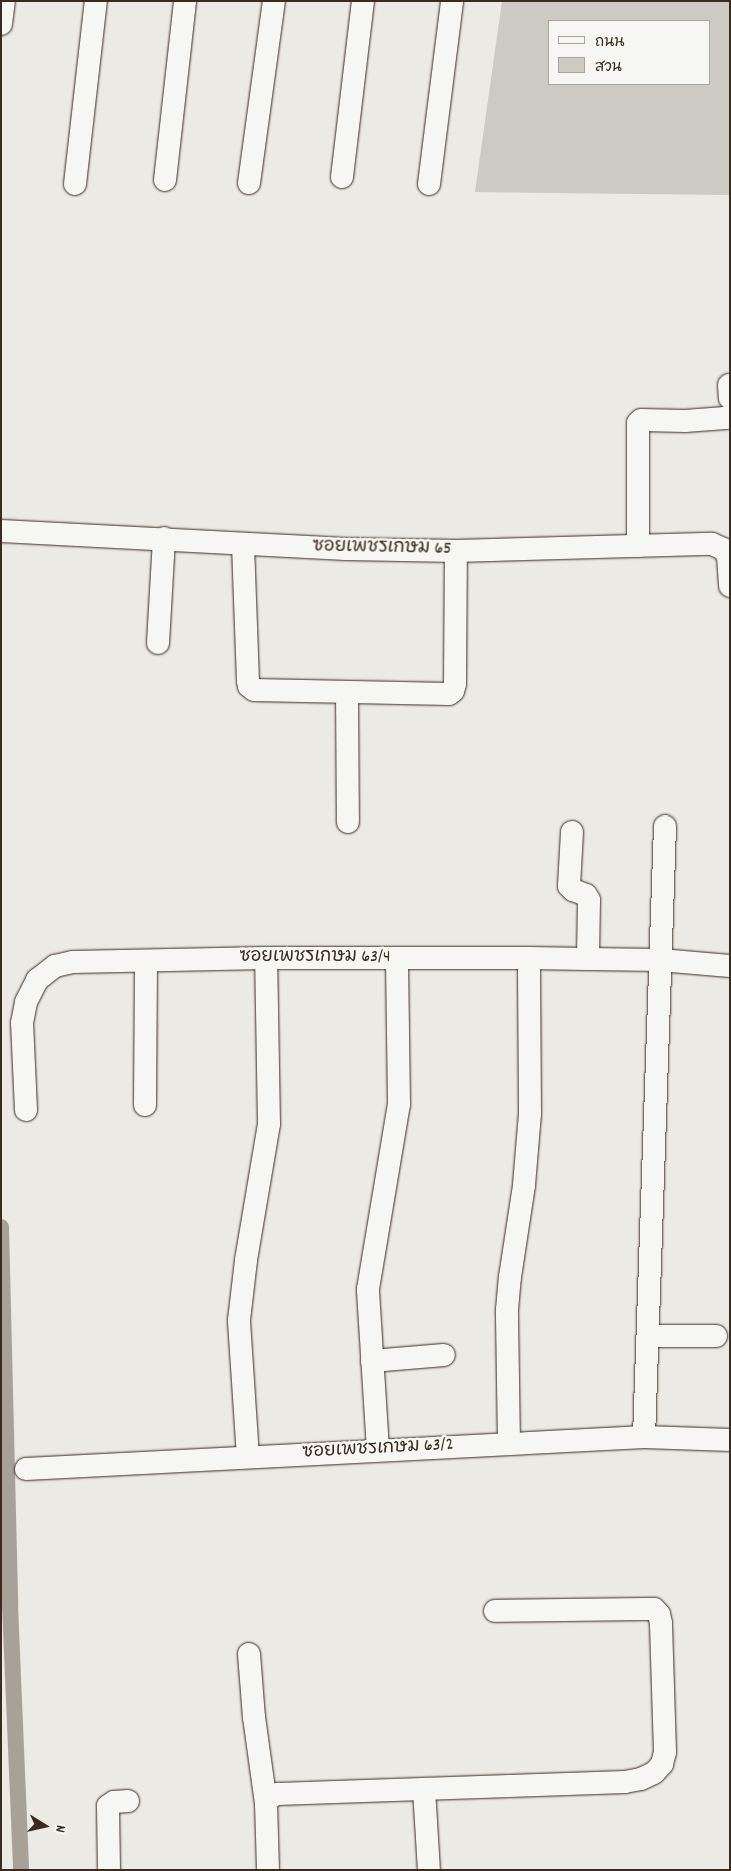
<!DOCTYPE html>
<meta charset="utf-8">
<style>
body{margin:0}
#map{position:relative;width:731px;height:1871px;overflow:hidden;background:#ebeae5;font-family:Dekko,"Playpen Sans Thai",sans-serif}
div>[style]{position:absolute}
.green>*{inset:0;background:#cdcac4}
.canal>*{height:16px;margin:-8px;padding:0 8px;transform-origin:8px;border-radius:8px;background:#a8a198}
.roads{filter:drop-shadow(0 0 1px #3b2a1e) drop-shadow(0 0 1px #3b2a1e)}
.minor>*{height:22px;margin:-11px;padding:0 11px;transform-origin:11px;border-radius:11px;background:#f6f6f2}
span{translate:-50% -50%;white-space:nowrap;text-align:center;line-height:1.15;-webkit-text-stroke:5px #f6f6f2;paint-order:stroke}
.street-label{font-size:18px;color:#3b2a1e}
.frame{position:absolute;inset:0;border:2px solid #3b2a1e;pointer-events:none}
.legend{position:absolute;left:548px;top:20px;width:162px;height:65px;box-sizing:border-box;background:#f6f6f2;border:1px solid #aba49d;margin:0;padding:6px 9px;list-style:none;font-size:15px;color:#3b2a1e}
.legend li{display:flex;align-items:center;gap:10px;height:25px}
.legend b{width:25px;border:1px solid #aba49d}
.north{position:absolute;left:20px;top:1801px;width:50px;height:50px;-webkit-text-stroke:4px #f6f6f2;paint-order:stroke;rotate:100deg;font-size:14px;font-weight:700;line-height:20px;text-align:center;color:#3b2a1e}
.north::after{content:'';display:block;margin:auto;width:18px;height:22px;background:#3b2a1e;clip-path:polygon(50% 0,100% 100%,50% 72%,0 100%)}
</style>
<div id="map">
<div class="green">
<i style="clip-path:polygon(evenodd,502px 1px,730px 1px,730px 195px,475px 192px,502px 1px,550px 21px,710px 21px,710px 84px,550px 84px,550px 21px)"></i>
</div>
<div class="canal">
<i style="left:1px;top:1227px;width:378px;rotate:88.6deg"></i>
<i style="left:10px;top:1605px;width:265px;rotate:87.6deg"></i>
</div>
<div class="roads">
<div class="minor">
<i style="left:1px;top:24px;width:23px;rotate:-83deg"></i>
<i style="left:342px;top:177px;width:177px;rotate:-83.2deg"></i>
<i style="left:165px;top:180px;width:180px;rotate:-83.6deg"></i>
<i style="left:249px;top:183px;width:184px;rotate:-82.2deg"></i>
<i style="left:75px;top:184px;width:184px;rotate:-83.5deg"></i>
<i style="left:429px;top:184px;width:184px;rotate:-82.8deg"></i>
<i style="left:729px;top:385px;width:13px;rotate:86deg"></i>
<i style="left:1px;top:531px;width:345px;rotate:3deg"></i>
<i style="left:346px;top:549px;width:110px;rotate:1deg"></i>
<i style="left:456px;top:551px;width:256px;rotate:-1.6deg"></i>
<i style="left:712px;top:544px;width:12px;rotate:24deg"></i>
<i style="left:723px;top:549px;width:9px;rotate:54deg"></i>
<i style="left:728px;top:556px;width:30px;rotate:86deg"></i>
<i style="left:243px;top:545px;width:136px;rotate:87.9deg"></i>
<i style="left:248px;top:681px;width:5px;rotate:79deg"></i>
<i style="left:249px;top:686px;width:6px;rotate:39deg"></i>
<i style="left:254px;top:690px;width:195px;rotate:1.2deg"></i>
<i style="left:449px;top:694px;width:5px;rotate:-37deg"></i>
<i style="left:453px;top:691px;width:7px;rotate:-74deg"></i>
<i style="left:455px;top:684px;width:133px;rotate:-89.6deg"></i>
<i style="left:638px;top:546px;width:123px;rotate:-90deg"></i>
<i style="left:638px;top:423px;width:4px;rotate:-45deg"></i>
<i style="left:641px;top:420px;width:44px;rotate:1.3deg"></i>
<i style="left:685px;top:421px;width:40px;rotate:-4.3deg"></i>
<i style="left:725px;top:418px;width:5px;rotate:-22deg"></i>
<i style="left:158px;top:643px;width:105px;rotate:-86.7deg"></i>
<i style="left:347px;top:692px;width:130px;rotate:89.6deg"></i>
<i style="left:572px;top:832px;width:54px;rotate:93.2deg"></i>
<i style="left:569px;top:886px;width:6px;rotate:45deg"></i>
<i style="left:573px;top:890px;width:14px;rotate:21deg"></i>
<i style="left:586px;top:895px;width:6px;rotate:59deg"></i>
<i style="left:589px;top:900px;width:59px;rotate:91deg"></i>
<i style="left:145px;top:1105px;width:144px;rotate:-89.6deg"></i>
<i style="left:26px;top:1110px;width:87px;rotate:-92.6deg"></i>
<i style="left:22px;top:1023px;width:21px;rotate:-79deg"></i>
<i style="left:26px;top:1002px;width:25px;rotate:-63deg"></i>
<i style="left:37px;top:980px;width:23px;rotate:-38deg"></i>
<i style="left:55px;top:966px;width:18px;rotate:-13deg"></i>
<i style="left:73px;top:962px;width:193px;rotate:-1.2deg"></i>
<i style="left:266px;top:958px;width:263px"></i>
<i style="left:529px;top:958px;width:131px;rotate:0.9deg"></i>
<i style="left:660px;top:960px;width:70px;rotate:4.9deg"></i>
<i style="left:648px;top:1336px;width:68px"></i>
<i style="left:372px;top:1361px;width:72px;rotate:-4.8deg"></i>
<i style="left:644px;top:1437px;width:611px;rotate:-88.03deg"></i>
<i style="left:509px;top:1444px;width:134px;rotate:-90.9deg"></i>
<i style="left:507px;top:1310px;width:33px;rotate:-85deg"></i>
<i style="left:510px;top:1277px;width:93px;rotate:-81.3deg"></i>
<i style="left:524px;top:1185px;width:72px;rotate:-85.2deg"></i>
<i style="left:530px;top:1113px;width:155px;rotate:-90.4deg"></i>
<i style="left:378px;top:1450px;width:161px;rotate:-93.6deg"></i>
<i style="left:368px;top:1289px;width:188px;rotate:-80.5deg"></i>
<i style="left:399px;top:1104px;width:146px;rotate:-90.8deg"></i>
<i style="left:248px;top:1457px;width:137px;rotate:-93.8deg"></i>
<i style="left:239px;top:1320px;width:60px;rotate:-83.3deg"></i>
<i style="left:246px;top:1260px;width:138px;rotate:-80.4deg"></i>
<i style="left:269px;top:1124px;width:166px;rotate:-91deg"></i>
<i style="left:26px;top:1469px;width:619px;rotate:-2.96deg"></i>
<i style="left:644px;top:1437px;width:86px;rotate:2deg"></i>
<i style="left:249px;top:1654px;width:63px;rotate:85.5deg"></i>
<i style="left:254px;top:1717px;width:88px;rotate:82.1deg"></i>
<i style="left:424px;top:1789px;width:81px;rotate:86.5deg"></i>
<i style="left:109px;top:1870px;width:64px;rotate:-90.9deg"></i>
<i style="left:108px;top:1806px;width:7px;rotate:-34deg"></i>
<i style="left:114px;top:1802px;width:14px;rotate:-4deg"></i>
<i style="left:268px;top:1870px;width:66px;rotate:-91.7deg"></i>
<i style="left:266px;top:1804px;width:8px;rotate:-60deg"></i>
<i style="left:270px;top:1797px;width:9px;rotate:-21deg"></i>
<i style="left:278px;top:1794px;width:347px;rotate:-2deg"></i>
<i style="left:625px;top:1782px;width:16px;rotate:-11deg"></i>
<i style="left:641px;top:1779px;width:14px;rotate:-25deg"></i>
<i style="left:654px;top:1773px;width:12px;rotate:-48deg"></i>
<i style="left:662px;top:1764px;width:12px;rotate:-76deg"></i>
<i style="left:665px;top:1752px;width:129px;rotate:-91.8deg"></i>
<i style="left:661px;top:1623px;width:9px;rotate:-103deg"></i>
<i style="left:659px;top:1614px;width:7px;rotate:-135deg"></i>
<i style="left:654px;top:1609px;width:159px;rotate:179.3deg"></i>
</div>
</div>
<div class="street-label">
<span style="left:382px;top:549px;rotate:1deg">ซอยเพชรเกษม 65</span>
<span style="left:315px;top:958px">ซอยเพชรเกษม 63/4</span>
<span style="left:378px;top:1450px;rotate:-3deg">ซอยเพชรเกษม 63/2</span>
</div>
<div class="frame"></div>
<ul class="legend">
<li><b style="height:6px;background:#f6f6f2"></b>ถนน</li>
<li><b style="height:14px;background:#cdcac4"></b>สวน</li>
</ul>
<div class="north">N</div>
</div>
